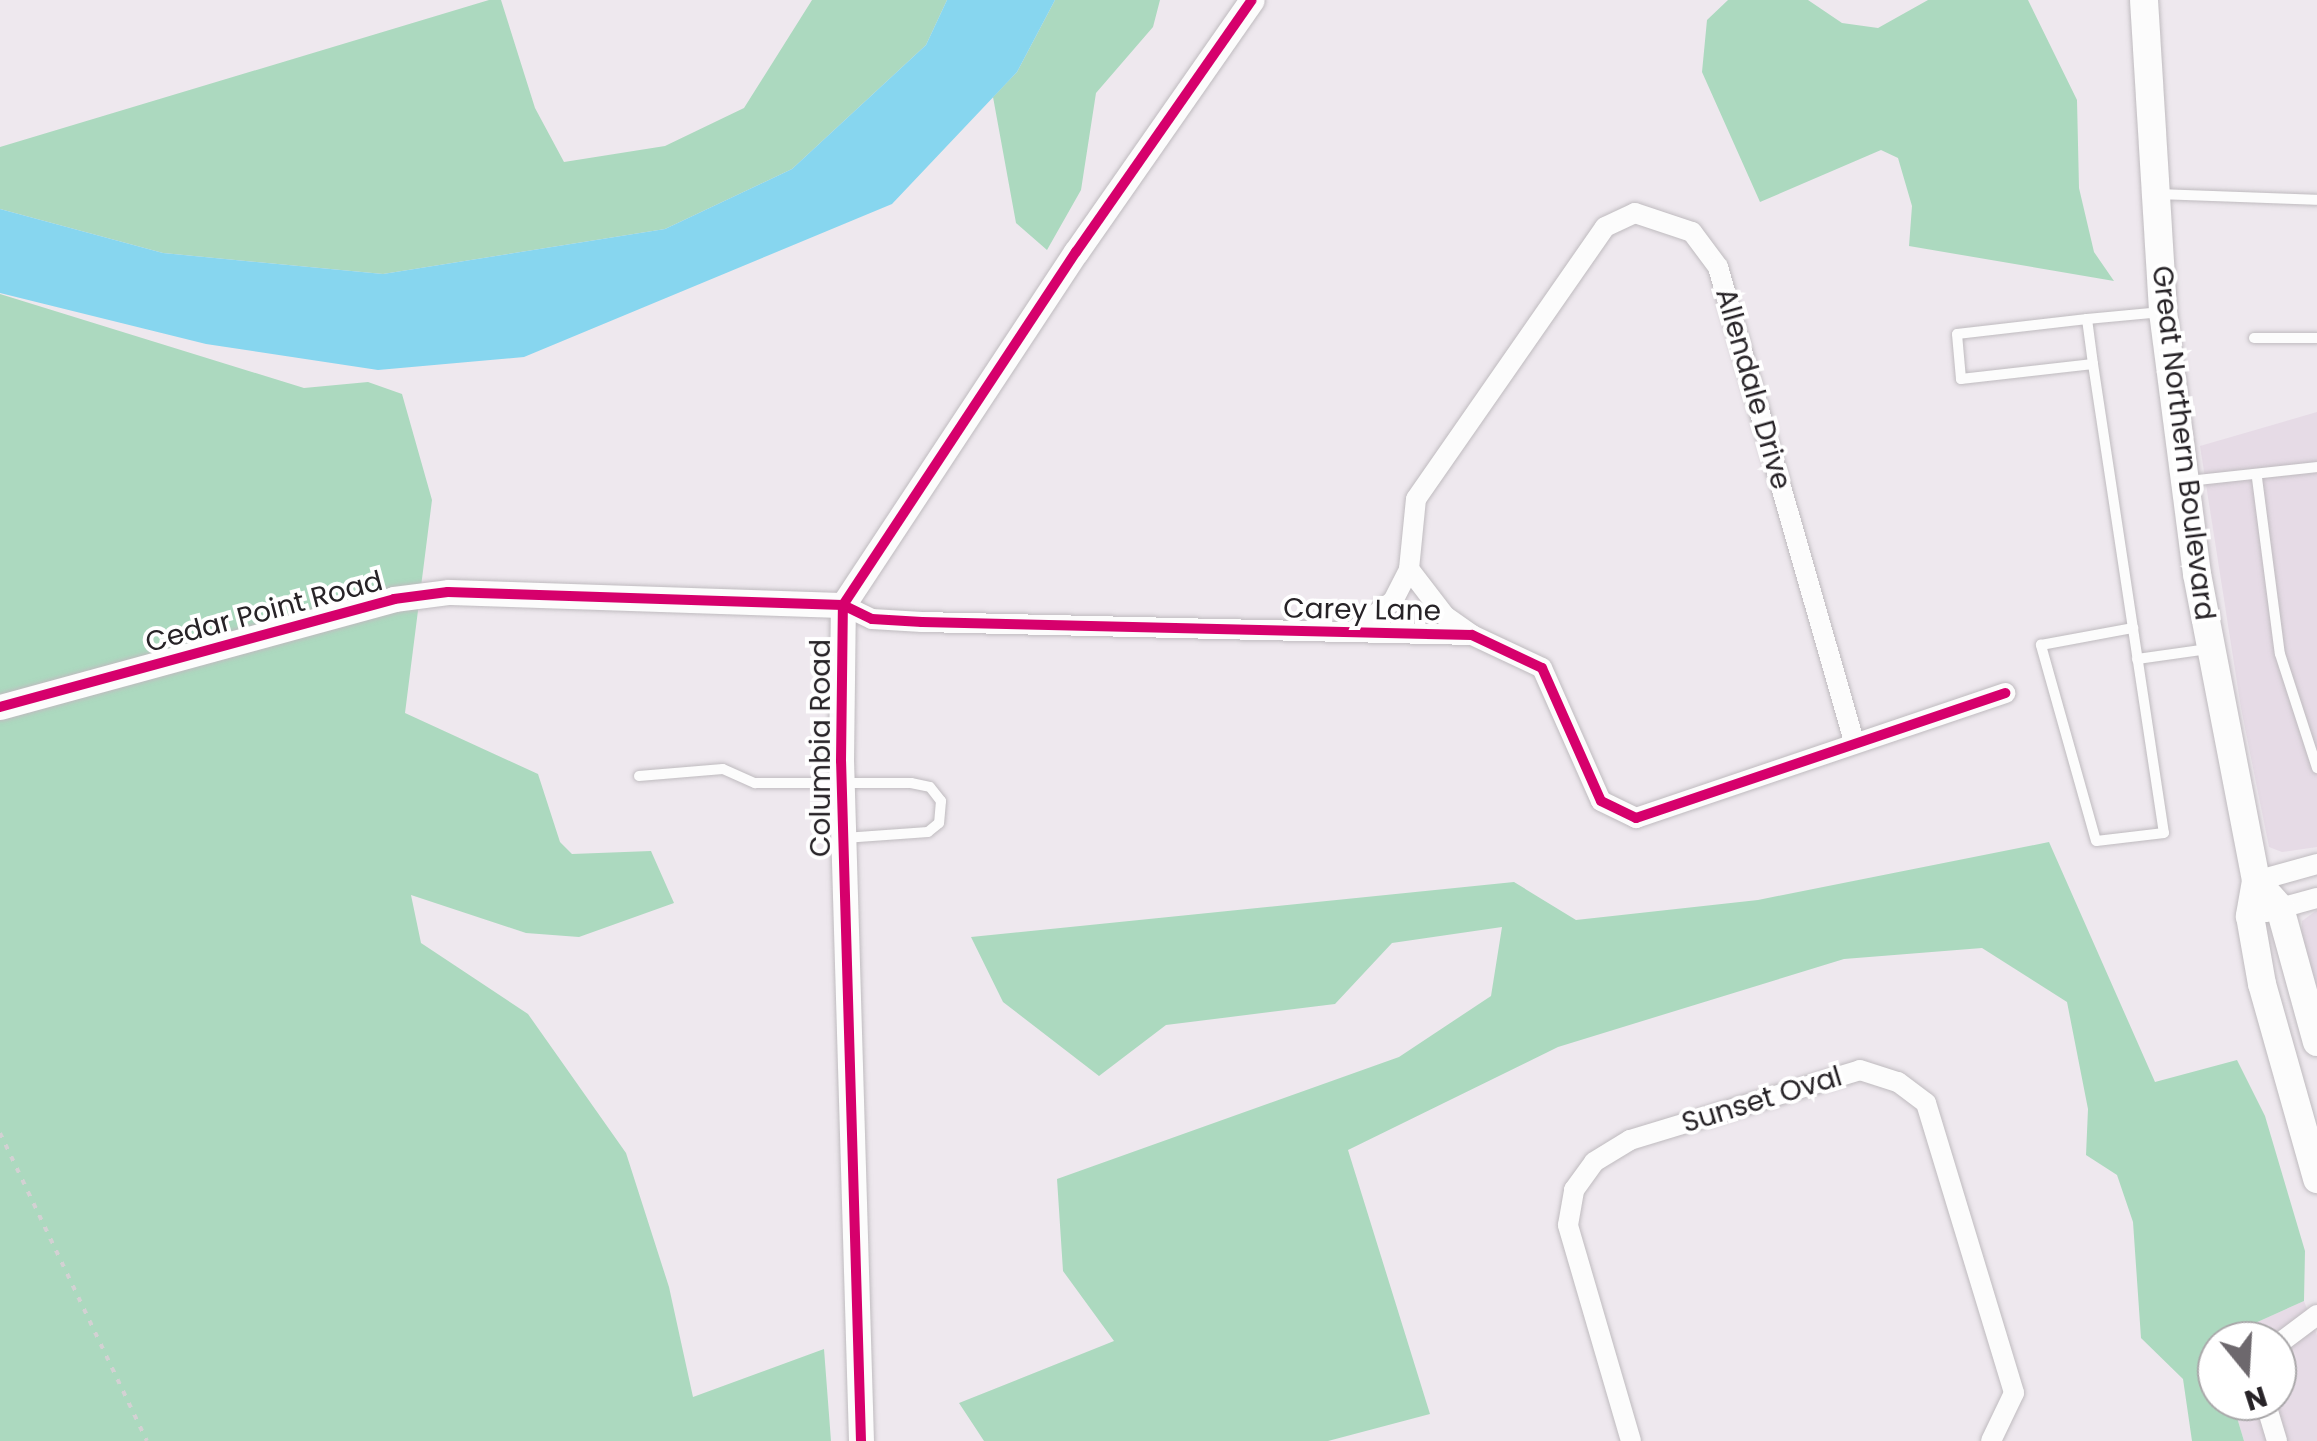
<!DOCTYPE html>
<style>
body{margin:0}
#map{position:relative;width:2317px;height:1441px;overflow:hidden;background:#eee8ee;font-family:Poppins,sans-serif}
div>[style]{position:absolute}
.built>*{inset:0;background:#e6dbe6}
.forest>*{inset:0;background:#acd9bf}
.water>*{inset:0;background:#87d6ef}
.path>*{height:4px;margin-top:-2px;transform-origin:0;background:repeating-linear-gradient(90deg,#d3d1d3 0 5px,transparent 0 13px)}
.roads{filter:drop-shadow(0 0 2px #bfbbbf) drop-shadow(0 0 2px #bfbbbf)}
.service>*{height:10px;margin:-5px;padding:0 5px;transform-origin:5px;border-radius:5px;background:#fcfcfc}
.minor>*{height:20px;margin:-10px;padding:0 10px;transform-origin:10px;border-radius:10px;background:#fcfcfc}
.tertiary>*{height:25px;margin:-12.5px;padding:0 12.5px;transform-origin:12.5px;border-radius:12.5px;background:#fcfcfc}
.secondary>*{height:28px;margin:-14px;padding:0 14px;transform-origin:14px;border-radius:14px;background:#fcfcfc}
.cycleway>*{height:10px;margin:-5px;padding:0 5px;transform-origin:5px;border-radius:5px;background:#d6006c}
span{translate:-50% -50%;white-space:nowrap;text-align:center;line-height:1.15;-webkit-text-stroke:8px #fff;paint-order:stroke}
.street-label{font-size:28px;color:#272327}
.north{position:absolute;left:2197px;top:1321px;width:100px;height:100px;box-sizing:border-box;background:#fff;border:2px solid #a9a7a9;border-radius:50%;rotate:162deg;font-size:28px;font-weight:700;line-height:40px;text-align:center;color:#272327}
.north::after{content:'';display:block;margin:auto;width:35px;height:45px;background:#6d686d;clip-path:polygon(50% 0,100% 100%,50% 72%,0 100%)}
</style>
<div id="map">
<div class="built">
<i style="clip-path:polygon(2317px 412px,2317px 847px,2282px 852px,2269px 847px,2241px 708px,2200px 446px)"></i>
<i style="clip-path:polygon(2317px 910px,2317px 988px,2301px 935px,2302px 921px)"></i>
<i style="clip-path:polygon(2304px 1301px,2317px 1335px,2317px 1441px,2244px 1441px,2232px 1401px,2277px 1401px,2277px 1341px,2217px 1341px,2217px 1354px,2213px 1342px)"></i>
</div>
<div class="forest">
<i style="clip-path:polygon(489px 0,501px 0,535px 108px,564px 162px,665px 146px,744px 108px,812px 0,947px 0,926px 45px,792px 169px,665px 229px,383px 274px,163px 253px,0 209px,0 147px)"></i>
<i style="clip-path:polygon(1055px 0,1160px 0,1153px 27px,1096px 93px,1081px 190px,1047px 250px,1016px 223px,993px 97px,1017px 72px)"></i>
<i style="clip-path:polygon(1728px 0,1808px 0,1842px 23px,1878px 28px,1928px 0,2028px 0,2077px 100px,2079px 188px,2094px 252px,2114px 281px,1909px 246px,1912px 206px,1898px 158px,1881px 150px,1760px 202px,1702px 72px,1707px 20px)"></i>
<i style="clip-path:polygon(0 294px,304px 388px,368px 382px,402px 394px,432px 500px,405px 713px,538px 774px,560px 842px,572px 854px,651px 851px,674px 903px,579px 937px,526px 933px,411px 895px,421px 943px,528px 1014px,626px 1153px,669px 1287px,693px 1397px,824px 1349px,831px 1441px,0 1441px)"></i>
<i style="clip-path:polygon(2049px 842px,2155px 1082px,2237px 1060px,2265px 1116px,2305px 1251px,2304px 1301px,2213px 1342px,2217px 1401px,2232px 1401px,2244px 1441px,2192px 1441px,2183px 1379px,2141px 1338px,2133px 1222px,2117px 1175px,2086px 1155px,2088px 1109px,2067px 1002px,1982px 948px,1844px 959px,1558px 1047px,1348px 1150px,1430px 1414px,1328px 1441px,984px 1441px,959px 1403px,1114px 1341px,1063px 1271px,1057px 1179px,1399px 1057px,1491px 996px,1502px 927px,1392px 943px,1335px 1004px,1166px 1025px,1099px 1076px,1003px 1002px,971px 937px,1514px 882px,1576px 920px,1758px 900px)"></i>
</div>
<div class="water">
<i style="clip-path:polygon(947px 0,1055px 0,1017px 72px,892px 204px,524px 357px,378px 370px,206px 344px,0 293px,0 209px,163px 253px,383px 274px,665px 229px,792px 169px,926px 45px)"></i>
</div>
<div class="path">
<i style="left:0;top:1133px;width:341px;rotate:64.5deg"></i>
</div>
<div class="roads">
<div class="service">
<i style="left:2156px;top:194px;width:161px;rotate:2.1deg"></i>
<i style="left:2087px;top:319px;width:45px;rotate:82.4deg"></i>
<i style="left:2093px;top:364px;width:133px;rotate:173.5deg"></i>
<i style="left:1961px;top:379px;width:45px;rotate:-95.1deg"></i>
<i style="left:1957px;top:334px;width:131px;rotate:-6.6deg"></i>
<i style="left:2087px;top:319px;width:75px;rotate:-5.3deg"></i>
<i style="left:2254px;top:338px;width:63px"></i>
<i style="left:2093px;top:364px;width:474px;rotate:81.4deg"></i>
<i style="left:2164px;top:833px;width:68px;rotate:173.3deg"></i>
<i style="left:2096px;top:841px;width:204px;rotate:-105.7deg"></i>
<i style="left:2041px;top:645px;width:94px;rotate:-10.5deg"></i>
<i style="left:2257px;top:478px;width:177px;rotate:82.6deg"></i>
<i style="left:2280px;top:654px;width:120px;rotate:72deg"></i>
<i style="left:2189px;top:481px;width:129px;rotate:-6.2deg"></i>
<i style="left:2137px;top:659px;width:72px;rotate:-8deg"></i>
<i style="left:639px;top:776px;width:84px;rotate:-4.8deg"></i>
<i style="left:723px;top:769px;width:35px;rotate:24deg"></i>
<i style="left:755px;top:783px;width:156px"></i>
<i style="left:911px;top:783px;width:19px;rotate:12deg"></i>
<i style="left:930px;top:787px;width:18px;rotate:52deg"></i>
<i style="left:941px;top:801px;width:22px;rotate:95deg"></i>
<i style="left:939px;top:823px;width:14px;rotate:141deg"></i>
<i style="left:928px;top:832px;width:84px;rotate:175.9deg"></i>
</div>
<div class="minor">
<i style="left:1409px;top:569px;width:59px;rotate:52.5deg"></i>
<i style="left:1445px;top:616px;width:33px;rotate:35deg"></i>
<i style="left:843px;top:605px;width:32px;rotate:26deg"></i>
<i style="left:872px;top:619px;width:50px;rotate:3.4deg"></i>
<i style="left:922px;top:622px;width:550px;rotate:1.35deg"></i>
<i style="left:1472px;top:635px;width:77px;rotate:25.2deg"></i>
<i style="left:1542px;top:668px;width:145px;rotate:66.1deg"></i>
<i style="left:1601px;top:801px;width:39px;rotate:26deg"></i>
<i style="left:1636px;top:818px;width:390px;rotate:-18.7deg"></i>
<i style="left:1353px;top:631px;width:50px;rotate:-36.9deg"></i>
<i style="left:1393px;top:601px;width:36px;rotate:-63deg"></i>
<i style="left:1409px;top:569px;width:70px;rotate:-84.3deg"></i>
<i style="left:1416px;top:499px;width:331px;rotate:-55.2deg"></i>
<i style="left:1605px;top:227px;width:33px;rotate:-25deg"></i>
<i style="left:1635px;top:213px;width:60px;rotate:18.4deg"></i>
<i style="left:1692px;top:232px;width:44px;rotate:53.4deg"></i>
<i style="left:1718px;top:267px;width:493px;rotate:74deg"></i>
<i style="left:2256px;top:881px;width:63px;rotate:-15.6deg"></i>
<i style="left:2266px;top:912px;width:53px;rotate:-15.4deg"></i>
<i style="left:2277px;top:1345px;width:50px;rotate:-36.9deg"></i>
<i style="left:2265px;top:1401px;width:42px;rotate:73.3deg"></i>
<i style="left:1631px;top:1441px;width:225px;rotate:-106.3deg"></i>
<i style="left:1568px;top:1225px;width:36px;rotate:-80deg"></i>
<i style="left:1574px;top:1190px;width:34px;rotate:-54deg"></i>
<i style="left:1594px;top:1162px;width:42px;rotate:-31.4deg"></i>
<i style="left:1630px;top:1140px;width:240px;rotate:-16.9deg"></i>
<i style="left:1860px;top:1070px;width:40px;rotate:18deg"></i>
<i style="left:1898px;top:1082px;width:35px;rotate:37deg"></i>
<i style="left:1926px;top:1103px;width:303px;rotate:73.1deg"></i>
<i style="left:2014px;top:1393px;width:53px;rotate:115.6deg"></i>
</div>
<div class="tertiary">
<i style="left:0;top:707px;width:409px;rotate:-15.3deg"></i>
<i style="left:394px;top:599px;width:54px;rotate:-7.4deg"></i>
<i style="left:448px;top:592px;width:395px;rotate:1.9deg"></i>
<i style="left:861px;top:1441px;width:680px;rotate:-91.68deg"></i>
<i style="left:841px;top:761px;width:156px;rotate:-89.3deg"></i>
<i style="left:843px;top:605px;width:423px;rotate:-56.6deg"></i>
<i style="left:1076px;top:252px;width:307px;rotate:-55.1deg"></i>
</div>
<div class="secondary">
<i style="left:2144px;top:0;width:313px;rotate:86.5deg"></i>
<i style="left:2163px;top:312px;width:264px;rotate:82.6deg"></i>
<i style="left:2197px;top:574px;width:313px;rotate:79.1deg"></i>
<i style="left:2256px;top:881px;width:36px;rotate:100deg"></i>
<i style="left:2250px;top:916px;width:69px;rotate:80deg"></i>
<i style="left:2262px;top:984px;width:203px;rotate:74.2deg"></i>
<i style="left:2256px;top:881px;width:36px;rotate:48deg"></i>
<i style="left:2280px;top:908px;width:139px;rotate:74.6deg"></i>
</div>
</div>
<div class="cycleway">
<i style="left:0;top:707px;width:409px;rotate:-15.3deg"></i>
<i style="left:394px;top:599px;width:54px;rotate:-7.4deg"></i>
<i style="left:448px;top:592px;width:395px;rotate:1.9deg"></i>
<i style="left:843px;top:605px;width:32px;rotate:26deg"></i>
<i style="left:872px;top:619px;width:50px;rotate:3.4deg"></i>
<i style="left:922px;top:622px;width:550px;rotate:1.35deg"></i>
<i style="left:1472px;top:635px;width:77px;rotate:25.2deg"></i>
<i style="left:1542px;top:668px;width:145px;rotate:66.1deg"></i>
<i style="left:1601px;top:801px;width:39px;rotate:26deg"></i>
<i style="left:1636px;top:818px;width:390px;rotate:-18.7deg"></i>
<i style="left:861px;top:1441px;width:680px;rotate:-91.68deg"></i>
<i style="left:841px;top:761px;width:156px;rotate:-89.3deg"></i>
<i style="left:843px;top:605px;width:423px;rotate:-56.6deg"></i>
<i style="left:1076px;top:252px;width:307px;rotate:-55.1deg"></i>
</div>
<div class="street-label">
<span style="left:1753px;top:389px;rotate:74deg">Allendale Drive</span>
<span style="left:2183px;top:443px;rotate:83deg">Great Northern Boulevard</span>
<span style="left:1362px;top:610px;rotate:1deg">Carey Lane</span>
<span style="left:264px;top:612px;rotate:-15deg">Cedar Point Road</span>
<span style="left:821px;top:748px;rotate:-90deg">Columbia Road</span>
<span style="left:1762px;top:1100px;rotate:-17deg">Sunset Oval</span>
</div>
<div class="north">N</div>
</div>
